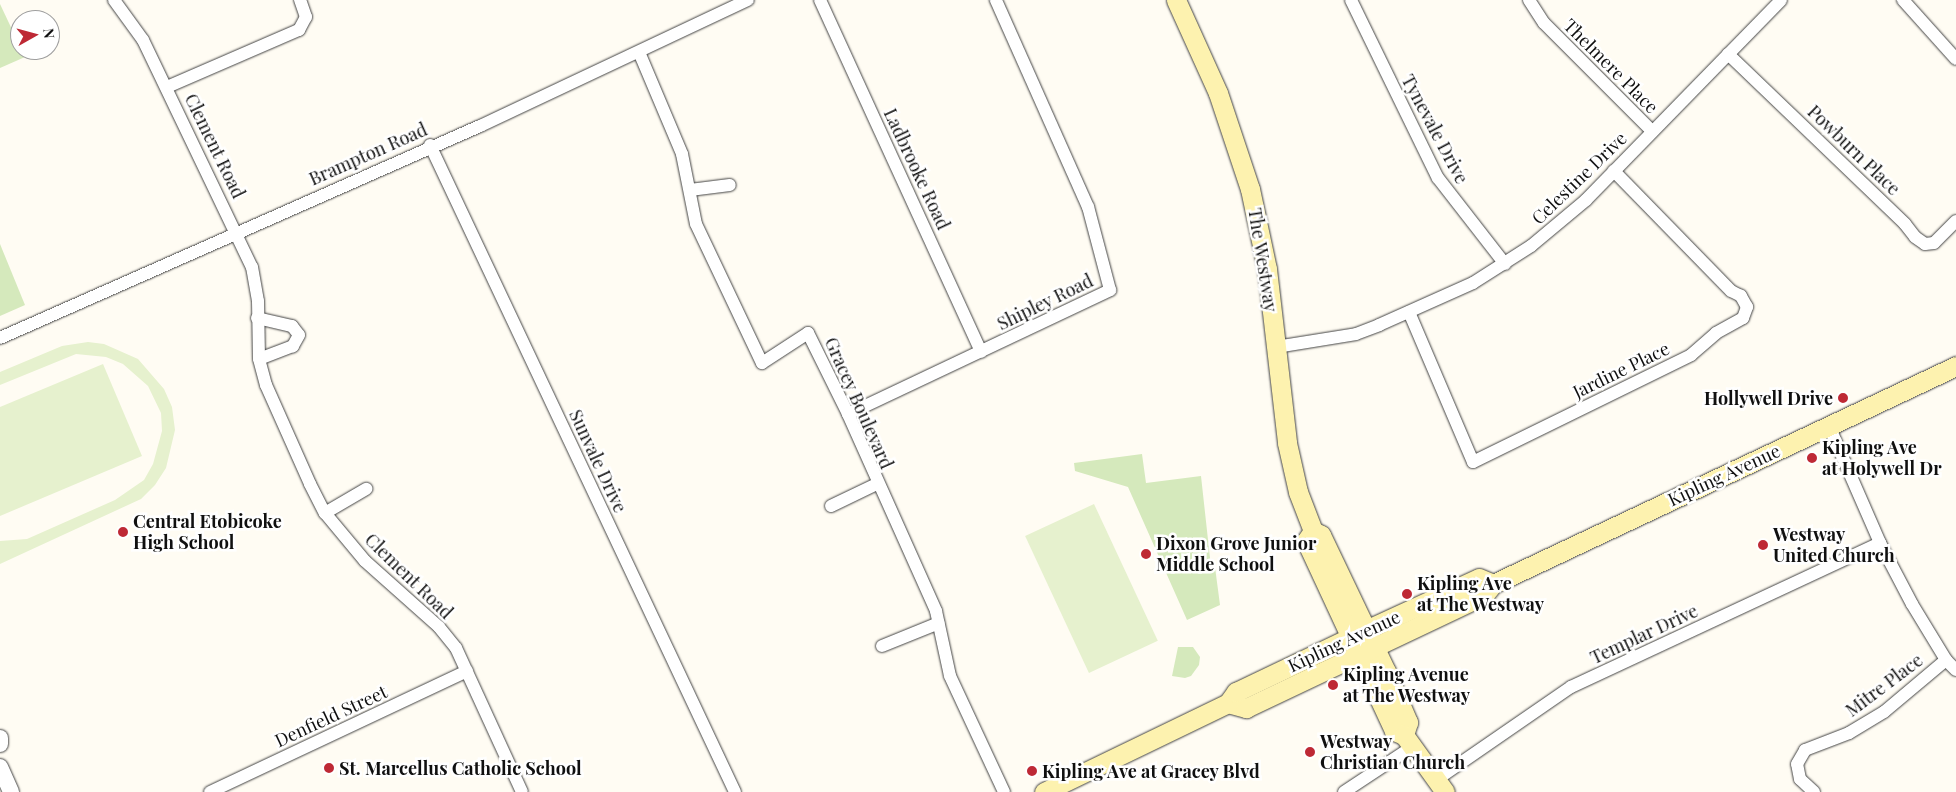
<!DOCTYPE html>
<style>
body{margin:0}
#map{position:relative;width:1956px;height:792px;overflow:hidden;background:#fffcf3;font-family:"Playfair Display",serif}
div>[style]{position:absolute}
.green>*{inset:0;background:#d5e9bc}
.pitch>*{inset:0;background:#e6f1ce;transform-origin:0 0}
.roads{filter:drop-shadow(0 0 1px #434343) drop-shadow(0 0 1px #434343)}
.minor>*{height:12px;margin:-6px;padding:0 6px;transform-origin:6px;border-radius:6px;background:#fff}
.tertiary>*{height:16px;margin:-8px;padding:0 8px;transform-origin:8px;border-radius:8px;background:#fff}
.secondary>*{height:19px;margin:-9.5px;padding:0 9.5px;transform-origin:9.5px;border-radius:9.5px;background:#fdf2af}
.dots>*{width:14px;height:14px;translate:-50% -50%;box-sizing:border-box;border:2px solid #fff;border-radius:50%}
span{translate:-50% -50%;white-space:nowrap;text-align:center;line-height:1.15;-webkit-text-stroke:5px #fff;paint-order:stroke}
.street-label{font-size:18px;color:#101010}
.poi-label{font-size:18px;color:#101010;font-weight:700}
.right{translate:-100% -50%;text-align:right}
.left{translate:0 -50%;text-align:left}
.north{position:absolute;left:10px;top:10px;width:50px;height:50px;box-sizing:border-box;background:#fff;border:1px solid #9f9f9f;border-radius:50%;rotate:83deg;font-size:14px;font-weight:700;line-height:20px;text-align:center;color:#101010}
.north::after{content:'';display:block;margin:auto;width:18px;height:22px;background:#be2935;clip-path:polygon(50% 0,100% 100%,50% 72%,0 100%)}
</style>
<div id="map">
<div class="green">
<i style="clip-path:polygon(0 4px,25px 57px,0 68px)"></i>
<i style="clip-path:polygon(0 244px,25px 305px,0 316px)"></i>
<i style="clip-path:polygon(1142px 454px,1146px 483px,1201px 476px,1211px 567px,1215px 567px,1220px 605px,1187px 620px,1128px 487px,1075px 471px,1074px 463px)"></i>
<i style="clip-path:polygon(1178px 647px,1193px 647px,1200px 657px,1199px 665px,1191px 676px,1185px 678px,1172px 676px)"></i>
</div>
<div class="pitch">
<i style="clip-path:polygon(88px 342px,104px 344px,138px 359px,164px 389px,172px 407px,175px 430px,166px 468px,155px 485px,141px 499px,0 564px,0 541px,27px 539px,115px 500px,144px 480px,153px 464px,162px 431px,161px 413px,148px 386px,123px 364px,106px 357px,76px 354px,0 385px,0 372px,62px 346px)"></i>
<i style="clip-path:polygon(103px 364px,142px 456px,0 516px,0 407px)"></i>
<i style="left:1094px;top:504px;width:151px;height:76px;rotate:65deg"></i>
</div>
<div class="roads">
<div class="minor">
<i style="left:114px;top:0;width:49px;rotate:54.1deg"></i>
<i style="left:143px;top:40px;width:252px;rotate:64.4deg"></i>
<i style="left:252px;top:267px;width:35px;rotate:80deg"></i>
<i style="left:258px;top:301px;width:58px;rotate:89deg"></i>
<i style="left:259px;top:359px;width:27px;rotate:75deg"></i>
<i style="left:266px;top:385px;width:108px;rotate:66deg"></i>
<i style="left:310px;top:484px;width:33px;rotate:63deg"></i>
<i style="left:325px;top:513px;width:62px;rotate:50.2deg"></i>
<i style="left:365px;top:561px;width:99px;rotate:41.7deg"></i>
<i style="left:439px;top:627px;width:27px;rotate:51deg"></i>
<i style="left:456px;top:648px;width:158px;rotate:65.4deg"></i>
<i style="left:820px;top:0;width:387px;rotate:65.4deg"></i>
<i style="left:1351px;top:0;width:198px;rotate:64deg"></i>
<i style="left:1438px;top:178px;width:109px;rotate:52.1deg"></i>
<i style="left:1529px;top:0;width:27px;rotate:57deg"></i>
<i style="left:1544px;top:23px;width:153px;rotate:45deg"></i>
<i style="left:1903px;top:0;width:79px;rotate:48.1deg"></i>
<i style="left:639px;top:52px;width:111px;rotate:67.1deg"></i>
<i style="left:682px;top:154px;width:71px;rotate:78.7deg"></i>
<i style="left:696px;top:224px;width:154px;rotate:64.6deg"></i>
<i style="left:762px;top:363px;width:55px;rotate:-33.1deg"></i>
<i style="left:808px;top:333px;width:90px;rotate:63.7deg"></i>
<i style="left:848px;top:414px;width:216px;rotate:65.9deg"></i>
<i style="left:936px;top:611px;width:66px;rotate:77.8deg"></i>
<i style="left:950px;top:676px;width:128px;rotate:65deg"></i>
<i style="left:1728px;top:54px;width:245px;rotate:43.8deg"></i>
<i style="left:1905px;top:224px;width:16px;rotate:52deg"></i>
<i style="left:1915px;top:237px;width:12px;rotate:35deg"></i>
<i style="left:1925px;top:244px;width:9px;rotate:-6deg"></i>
<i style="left:1934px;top:243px;width:31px;rotate:-45deg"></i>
<i style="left:167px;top:87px;width:144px;rotate:-23.4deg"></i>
<i style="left:299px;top:30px;width:15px;rotate:-62deg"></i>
<i style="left:306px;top:17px;width:18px;rotate:-109deg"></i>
<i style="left:430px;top:145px;width:715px;rotate:64.76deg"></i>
<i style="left:690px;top:190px;width:40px;rotate:-7.1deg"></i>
<i style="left:1409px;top:312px;width:163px;rotate:66.9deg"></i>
<i style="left:1473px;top:462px;width:243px;rotate:-26.1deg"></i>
<i style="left:1691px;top:355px;width:33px;rotate:-41deg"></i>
<i style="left:1716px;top:333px;width:31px;rotate:-29deg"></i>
<i style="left:1743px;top:318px;width:12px;rotate:-70deg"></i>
<i style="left:1747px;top:307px;width:13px;rotate:-119deg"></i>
<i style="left:1741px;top:296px;width:11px;rotate:-153deg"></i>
<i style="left:1731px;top:291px;width:168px;rotate:-134.3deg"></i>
<i style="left:257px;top:318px;width:36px;rotate:13deg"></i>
<i style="left:292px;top:326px;width:11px;rotate:52deg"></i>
<i style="left:299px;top:335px;width:13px;rotate:119deg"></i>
<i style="left:293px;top:346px;width:36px;rotate:159deg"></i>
<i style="left:0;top:338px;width:525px;rotate:-23.83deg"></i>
<i style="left:480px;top:126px;width:296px;rotate:-25.2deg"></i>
<i style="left:1276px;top:347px;width:81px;rotate:-9.2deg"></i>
<i style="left:1356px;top:334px;width:25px;rotate:-21deg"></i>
<i style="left:1379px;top:325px;width:103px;rotate:-24.1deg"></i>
<i style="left:1473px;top:283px;width:69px;rotate:-32.5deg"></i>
<i style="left:1531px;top:246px;width:72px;rotate:-39.9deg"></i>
<i style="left:1586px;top:200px;width:279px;rotate:-45.7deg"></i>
<i style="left:848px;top:414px;width:290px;rotate:-25.3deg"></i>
<i style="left:1110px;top:290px;width:86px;rotate:-104.8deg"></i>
<i style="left:1088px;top:207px;width:227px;rotate:-114deg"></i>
<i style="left:1829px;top:426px;width:128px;rotate:66.4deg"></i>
<i style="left:1880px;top:543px;width:69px;rotate:62.3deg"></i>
<i style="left:1912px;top:604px;width:66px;rotate:58.7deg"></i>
<i style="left:1946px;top:660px;width:14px;rotate:45deg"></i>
<i style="left:831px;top:506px;width:51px;rotate:-25.6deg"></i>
<i style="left:325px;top:513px;width:48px;rotate:-30.3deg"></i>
<i style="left:882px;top:646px;width:61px;rotate:-22deg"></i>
<i style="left:1436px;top:780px;width:164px;rotate:-34.6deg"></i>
<i style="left:1571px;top:687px;width:341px;rotate:-25deg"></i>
<i style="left:210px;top:792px;width:284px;rotate:-25.2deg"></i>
<i style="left:1344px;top:792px;width:82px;rotate:-33.5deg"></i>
<i style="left:1814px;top:792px;width:19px;rotate:-137deg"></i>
<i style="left:1800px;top:779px;width:15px;rotate:-101deg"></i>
<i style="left:1797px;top:764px;width:16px;rotate:-60deg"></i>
<i style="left:1805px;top:750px;width:47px;rotate:-21.1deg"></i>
<i style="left:1849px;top:733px;width:41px;rotate:-31deg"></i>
<i style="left:1884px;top:712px;width:81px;rotate:-40deg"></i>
</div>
<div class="tertiary">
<i style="left:0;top:738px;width:6px;rotate:90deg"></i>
<i style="left:0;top:767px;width:27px;rotate:66deg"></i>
</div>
<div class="secondary">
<i style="left:1176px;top:0;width:102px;rotate:65.7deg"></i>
<i style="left:1218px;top:93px;width:101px;rotate:71.6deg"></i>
<i style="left:1250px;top:189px;width:82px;rotate:78deg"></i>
<i style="left:1267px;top:269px;width:175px;rotate:83.4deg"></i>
<i style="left:1287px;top:443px;width:50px;rotate:77.3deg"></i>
<i style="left:1298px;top:492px;width:42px;rotate:69deg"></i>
<i style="left:1313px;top:531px;width:9px;rotate:27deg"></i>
<i style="left:1321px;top:535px;width:151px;rotate:64.5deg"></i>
<i style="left:1386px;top:671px;width:56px;rotate:66.7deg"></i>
<i style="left:1408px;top:722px;width:14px;rotate:107deg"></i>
<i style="left:1313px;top:531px;width:12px;rotate:125deg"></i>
<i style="left:1306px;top:541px;width:209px;rotate:65.1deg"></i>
<i style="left:1394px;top:731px;width:11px;rotate:22deg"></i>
<i style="left:1404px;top:735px;width:70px;rotate:54.3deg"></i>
<i style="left:1228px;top:703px;width:19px;rotate:16deg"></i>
<i style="left:1246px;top:708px;width:263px;rotate:-25.4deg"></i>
<i style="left:1484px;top:595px;width:14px;rotate:-51deg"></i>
<i style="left:1493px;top:584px;width:512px;rotate:-25.21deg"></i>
<i style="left:1044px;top:792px;width:204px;rotate:-25.8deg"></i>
<i style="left:1228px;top:703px;width:14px;rotate:-54deg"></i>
<i style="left:1236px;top:692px;width:144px;rotate:-25.5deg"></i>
<i style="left:1366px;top:630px;width:124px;rotate:-24.7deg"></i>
<i style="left:1479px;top:578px;width:15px;rotate:23deg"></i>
</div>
</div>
<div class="dots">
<i style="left:1843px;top:398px;background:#be2935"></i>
<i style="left:1812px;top:458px;background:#be2935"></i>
<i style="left:123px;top:532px;background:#be2935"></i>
<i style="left:1763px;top:545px;background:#be2935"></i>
<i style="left:1146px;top:554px;background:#be2935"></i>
<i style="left:1407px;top:594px;background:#be2935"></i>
<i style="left:1333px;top:685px;background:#be2935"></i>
<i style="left:1310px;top:752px;background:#be2935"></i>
<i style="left:329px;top:768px;background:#be2935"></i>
<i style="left:1032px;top:771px;background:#be2935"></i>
</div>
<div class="street-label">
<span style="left:1611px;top:66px;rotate:45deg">Thelmere Place</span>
<span style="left:1435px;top:129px;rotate:62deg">Tynevale Drive</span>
<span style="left:215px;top:146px;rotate:64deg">Clement Road</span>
<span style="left:1854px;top:150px;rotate:44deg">Powburn Place</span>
<span style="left:368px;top:154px;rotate:-24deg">Brampton Road</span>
<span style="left:917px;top:169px;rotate:65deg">Ladbrooke Road</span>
<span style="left:1579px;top:178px;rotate:-44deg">Celestine Drive</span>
<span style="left:1263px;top:260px;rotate:81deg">The Westway</span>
<span style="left:1045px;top:302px;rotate:-26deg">Shipley Road</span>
<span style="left:1621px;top:370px;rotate:-26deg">Jardine Place</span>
<span style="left:859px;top:403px;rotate:66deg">Gracey Boulevard</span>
<span style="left:598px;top:461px;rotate:65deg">Sunvale Drive</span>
<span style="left:1724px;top:475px;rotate:-25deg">Kipling Avenue</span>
<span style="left:409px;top:576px;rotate:44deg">Clement Road</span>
<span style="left:1644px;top:634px;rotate:-25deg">Templar Drive</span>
<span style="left:1344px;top:641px;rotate:-25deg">Kipling Avenue</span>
<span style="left:1884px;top:685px;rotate:-37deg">Mitre Place</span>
<span style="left:331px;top:716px;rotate:-25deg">Denfield Street</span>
</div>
<div class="poi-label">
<span class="right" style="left:1833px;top:398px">Hollywell Drive</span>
<span class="left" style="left:1822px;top:458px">Kipling Ave<br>at Holywell Dr</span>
<span class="left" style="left:133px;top:532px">Central Etobicoke<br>High School</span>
<span class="left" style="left:1773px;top:545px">Westway<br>United Church</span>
<span class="left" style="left:1156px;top:554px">Dixon Grove Junior<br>Middle School</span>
<span class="left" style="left:1417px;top:594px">Kipling Ave<br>at The Westway</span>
<span class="left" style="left:1343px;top:685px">Kipling Avenue<br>at The Westway</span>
<span class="left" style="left:1320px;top:752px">Westway<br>Christian Church</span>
<span class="left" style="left:339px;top:768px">St. Marcellus Catholic School</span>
<span class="left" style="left:1042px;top:771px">Kipling Ave at Gracey Blvd</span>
</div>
<div class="north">N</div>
</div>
